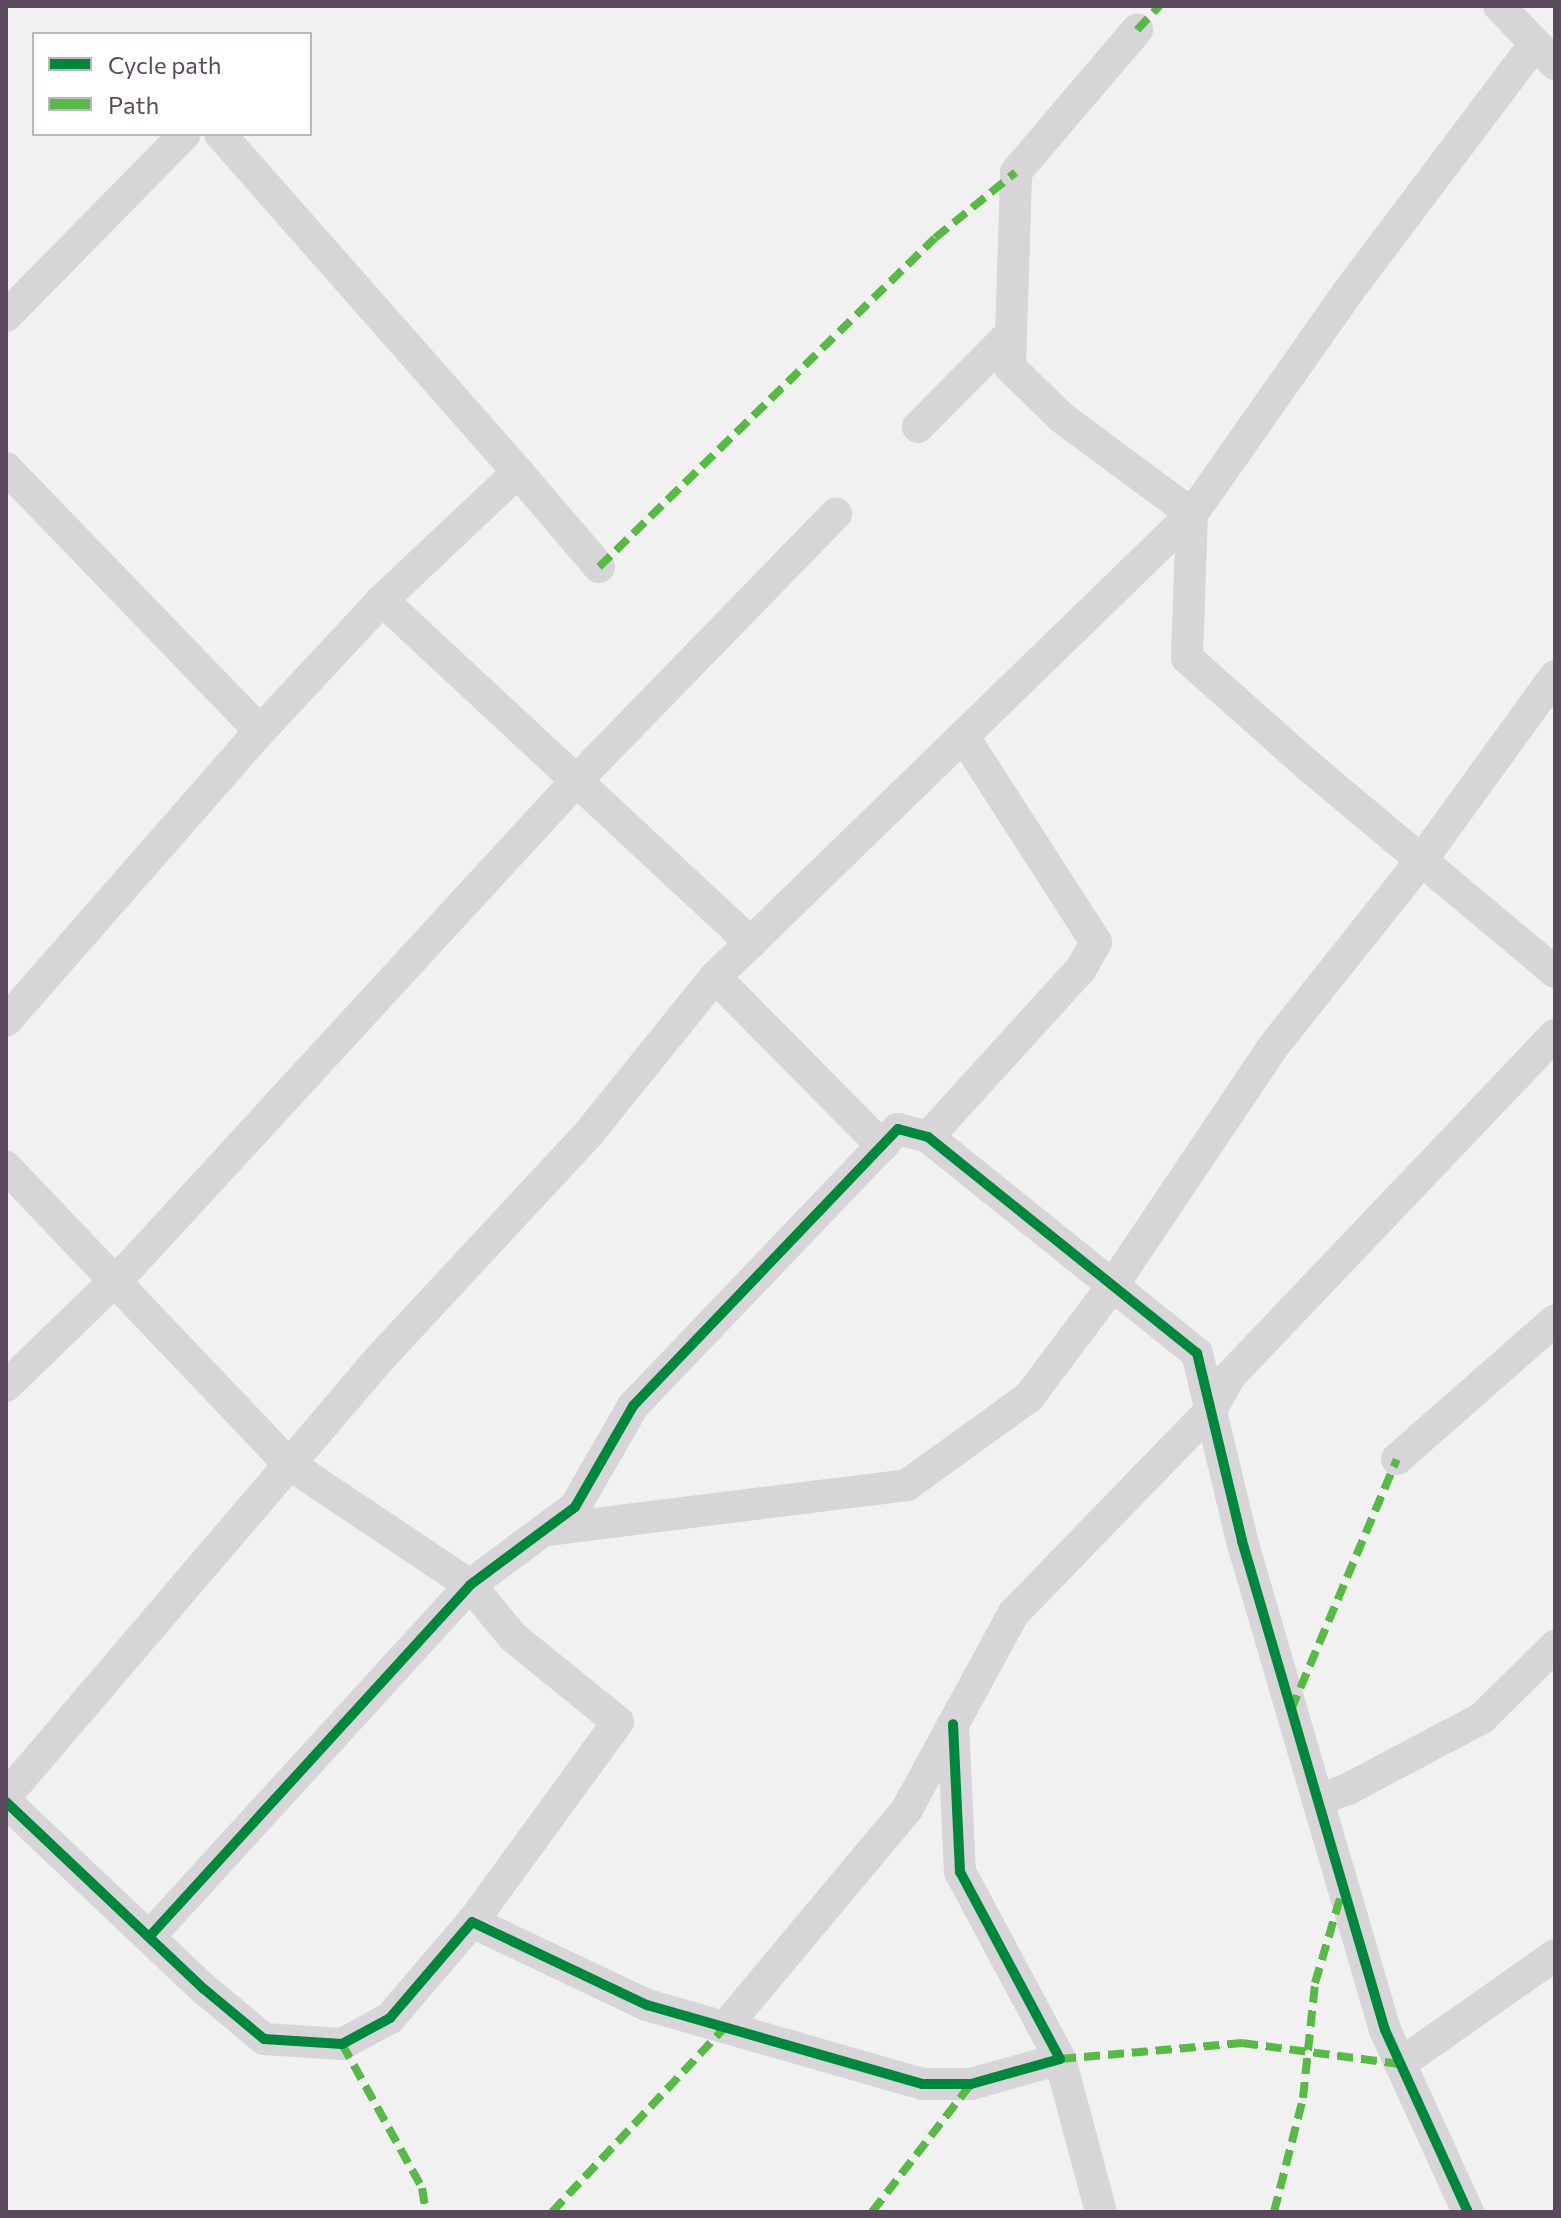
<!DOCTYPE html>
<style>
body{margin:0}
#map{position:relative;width:1561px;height:2218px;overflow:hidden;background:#f1f1f1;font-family:Commissioner,sans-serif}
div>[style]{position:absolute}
.street>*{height:32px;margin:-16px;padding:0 16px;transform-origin:16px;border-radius:16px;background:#d8d5d8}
.quiet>*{height:8px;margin-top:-4px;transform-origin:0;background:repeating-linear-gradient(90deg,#58b947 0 16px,transparent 0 24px)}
.cycleway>*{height:10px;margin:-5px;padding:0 5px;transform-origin:5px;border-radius:5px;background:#00873e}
span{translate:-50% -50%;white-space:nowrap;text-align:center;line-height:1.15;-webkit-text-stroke:8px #fff;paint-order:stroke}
.frame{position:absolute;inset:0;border:8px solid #5a495d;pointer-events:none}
.legend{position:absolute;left:32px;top:32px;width:280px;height:104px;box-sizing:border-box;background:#fff;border:2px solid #bdb6be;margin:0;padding:10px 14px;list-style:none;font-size:24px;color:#5a495d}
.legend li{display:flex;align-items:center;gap:16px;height:40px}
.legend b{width:40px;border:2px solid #bdb6be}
</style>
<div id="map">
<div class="street">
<i style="left:1499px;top:6px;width:81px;rotate:46deg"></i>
<i style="left:1534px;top:45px;width:309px;rotate:127deg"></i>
<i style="left:1348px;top:292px;width:271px;rotate:125.1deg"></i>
<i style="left:1192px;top:514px;width:144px;rotate:92deg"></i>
<i style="left:1187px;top:658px;width:166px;rotate:41.6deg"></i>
<i style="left:1311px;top:768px;width:318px;rotate:39.9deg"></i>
<i style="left:220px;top:134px;width:451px;rotate:48.6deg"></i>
<i style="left:6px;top:316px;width:255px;rotate:-45.5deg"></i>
<i style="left:918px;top:427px;width:132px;rotate:-45.3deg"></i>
<i style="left:6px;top:468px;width:366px;rotate:46deg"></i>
<i style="left:260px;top:731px;width:179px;rotate:-47deg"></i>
<i style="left:599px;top:567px;width:125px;rotate:-130.5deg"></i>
<i style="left:518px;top:472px;width:187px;rotate:136.7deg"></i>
<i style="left:382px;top:600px;width:504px;rotate:42.91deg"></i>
<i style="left:715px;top:977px;width:665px;rotate:-44.15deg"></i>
<i style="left:1192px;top:514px;width:163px;rotate:-143.5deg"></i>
<i style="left:1061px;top:417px;width:71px;rotate:-135.6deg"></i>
<i style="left:1010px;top:367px;width:195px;rotate:-88.2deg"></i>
<i style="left:1016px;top:172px;width:187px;rotate:-49.6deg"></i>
<i style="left:6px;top:1021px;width:386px;rotate:-48.8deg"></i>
<i style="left:928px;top:1137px;width:227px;rotate:-47.7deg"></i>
<i style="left:1081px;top:969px;width:31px;rotate:-61deg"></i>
<i style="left:1096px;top:942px;width:245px;rotate:-122.8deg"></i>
<i style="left:6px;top:1167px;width:410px;rotate:46.4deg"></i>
<i style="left:289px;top:1464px;width:218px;rotate:33.8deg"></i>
<i style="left:470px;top:1585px;width:67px;rotate:50.4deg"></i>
<i style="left:513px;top:1637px;width:135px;rotate:39deg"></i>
<i style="left:618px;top:1722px;width:248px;rotate:126.1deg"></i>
<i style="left:6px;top:1386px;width:174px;rotate:-44.1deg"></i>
<i style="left:131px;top:1265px;width:657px;rotate:-47.4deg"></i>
<i style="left:576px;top:781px;width:373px;rotate:-45.8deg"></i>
<i style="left:1397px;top:1459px;width:210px;rotate:-41.3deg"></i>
<i style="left:547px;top:1530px;width:363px;rotate:-7.1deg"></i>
<i style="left:907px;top:1485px;width:150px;rotate:-35.8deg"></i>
<i style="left:1029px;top:1397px;width:140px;rotate:-53.1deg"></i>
<i style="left:1113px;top:1285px;width:285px;rotate:-56.1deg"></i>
<i style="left:1272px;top:1048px;width:239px;rotate:-51.5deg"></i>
<i style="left:1421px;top:861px;width:228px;rotate:-54.1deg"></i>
<i style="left:6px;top:1796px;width:577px;rotate:-49.5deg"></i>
<i style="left:381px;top:1357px;width:306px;rotate:-47.1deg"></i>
<i style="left:589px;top:1133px;width:201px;rotate:-51.1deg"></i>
<i style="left:715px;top:977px;width:238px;rotate:45.3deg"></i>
<i style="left:1318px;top:1800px;width:32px;rotate:-20deg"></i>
<i style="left:1348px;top:1789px;width:152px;rotate:-27.9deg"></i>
<i style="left:1482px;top:1718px;width:103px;rotate:-44.6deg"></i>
<i style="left:6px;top:1802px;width:272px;rotate:43.4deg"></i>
<i style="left:204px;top:1989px;width:78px;rotate:39.8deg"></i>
<i style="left:264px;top:2039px;width:78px;rotate:3.7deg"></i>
<i style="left:342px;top:2044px;width:55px;rotate:-28.4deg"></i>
<i style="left:390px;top:2018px;width:126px;rotate:-49.5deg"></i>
<i style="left:472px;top:1922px;width:194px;rotate:25.4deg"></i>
<i style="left:647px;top:2005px;width:286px;rotate:16deg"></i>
<i style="left:922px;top:2084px;width:49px"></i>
<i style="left:971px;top:2084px;width:92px;rotate:-15.7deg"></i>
<i style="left:1060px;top:2059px;width:212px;rotate:-118.1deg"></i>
<i style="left:960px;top:1872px;width:148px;rotate:-92.7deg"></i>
<i style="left:149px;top:1937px;width:476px;rotate:-47.6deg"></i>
<i style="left:470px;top:1585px;width:131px;rotate:-36.6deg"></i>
<i style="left:575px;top:1507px;width:116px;rotate:-60.1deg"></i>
<i style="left:633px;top:1406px;width:383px;rotate:-46.3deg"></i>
<i style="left:898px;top:1129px;width:31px;rotate:15deg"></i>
<i style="left:928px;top:1137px;width:345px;rotate:38.8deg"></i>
<i style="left:1197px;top:1353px;width:193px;rotate:76.5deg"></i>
<i style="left:1242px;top:1541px;width:509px;rotate:73.7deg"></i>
<i style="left:1385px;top:2030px;width:200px;rotate:65.5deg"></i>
<i style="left:725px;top:2027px;width:284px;rotate:-50.1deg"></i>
<i style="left:907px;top:1809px;width:223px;rotate:-61.4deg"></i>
<i style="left:1014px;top:1613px;width:283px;rotate:-45.9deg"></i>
<i style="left:1211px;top:1410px;width:38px;rotate:-61deg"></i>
<i style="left:1229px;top:1377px;width:472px;rotate:-46.4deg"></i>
<i style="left:1060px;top:2059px;width:158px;rotate:75deg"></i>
<i style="left:1400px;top:2064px;width:189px;rotate:-35.1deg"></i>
</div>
<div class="quiet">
<i style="left:1137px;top:30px;width:33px;rotate:-47deg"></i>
<i style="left:599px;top:567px;width:470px;rotate:-44.4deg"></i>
<i style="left:935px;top:238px;width:104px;rotate:-39.2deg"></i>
<i style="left:1291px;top:1710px;width:272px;rotate:-67.1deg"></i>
<i style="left:342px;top:2044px;width:165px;rotate:60.9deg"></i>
<i style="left:422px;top:2188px;width:24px;rotate:81deg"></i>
<i style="left:1060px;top:2059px;width:183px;rotate:-5deg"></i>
<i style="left:1242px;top:2043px;width:159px;rotate:7.6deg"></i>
<i style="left:552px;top:2212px;width:253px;rotate:-46.9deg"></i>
<i style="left:872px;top:2212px;width:162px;rotate:-52.3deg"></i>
<i style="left:1274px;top:2212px;width:118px;rotate:-75.7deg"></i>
<i style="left:1303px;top:2098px;width:116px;rotate:-84deg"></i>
<i style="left:1315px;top:1983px;width:95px;rotate:-73.5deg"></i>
</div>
<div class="cycleway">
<i style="left:6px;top:1802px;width:272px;rotate:43.4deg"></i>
<i style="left:204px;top:1989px;width:78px;rotate:39.8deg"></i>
<i style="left:264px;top:2039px;width:78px;rotate:3.7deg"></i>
<i style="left:342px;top:2044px;width:55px;rotate:-28.4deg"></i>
<i style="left:390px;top:2018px;width:126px;rotate:-49.5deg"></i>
<i style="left:472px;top:1922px;width:194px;rotate:25.4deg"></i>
<i style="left:647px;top:2005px;width:286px;rotate:16deg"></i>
<i style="left:922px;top:2084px;width:49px"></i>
<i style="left:971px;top:2084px;width:92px;rotate:-15.7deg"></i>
<i style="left:1060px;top:2059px;width:212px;rotate:-118.1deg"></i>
<i style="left:960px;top:1872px;width:148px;rotate:-92.7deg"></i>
<i style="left:149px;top:1937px;width:476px;rotate:-47.6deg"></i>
<i style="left:470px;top:1585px;width:131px;rotate:-36.6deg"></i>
<i style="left:575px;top:1507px;width:116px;rotate:-60.1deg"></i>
<i style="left:633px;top:1406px;width:383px;rotate:-46.3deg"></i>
<i style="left:898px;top:1129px;width:31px;rotate:15deg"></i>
<i style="left:928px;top:1137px;width:345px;rotate:38.8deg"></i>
<i style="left:1197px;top:1353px;width:193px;rotate:76.5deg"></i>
<i style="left:1242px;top:1541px;width:509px;rotate:73.7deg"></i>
<i style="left:1385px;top:2030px;width:200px;rotate:65.5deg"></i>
</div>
<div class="frame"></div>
<ul class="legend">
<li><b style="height:10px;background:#00873e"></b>Cycle path</li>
<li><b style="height:10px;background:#58b947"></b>Path</li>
</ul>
</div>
